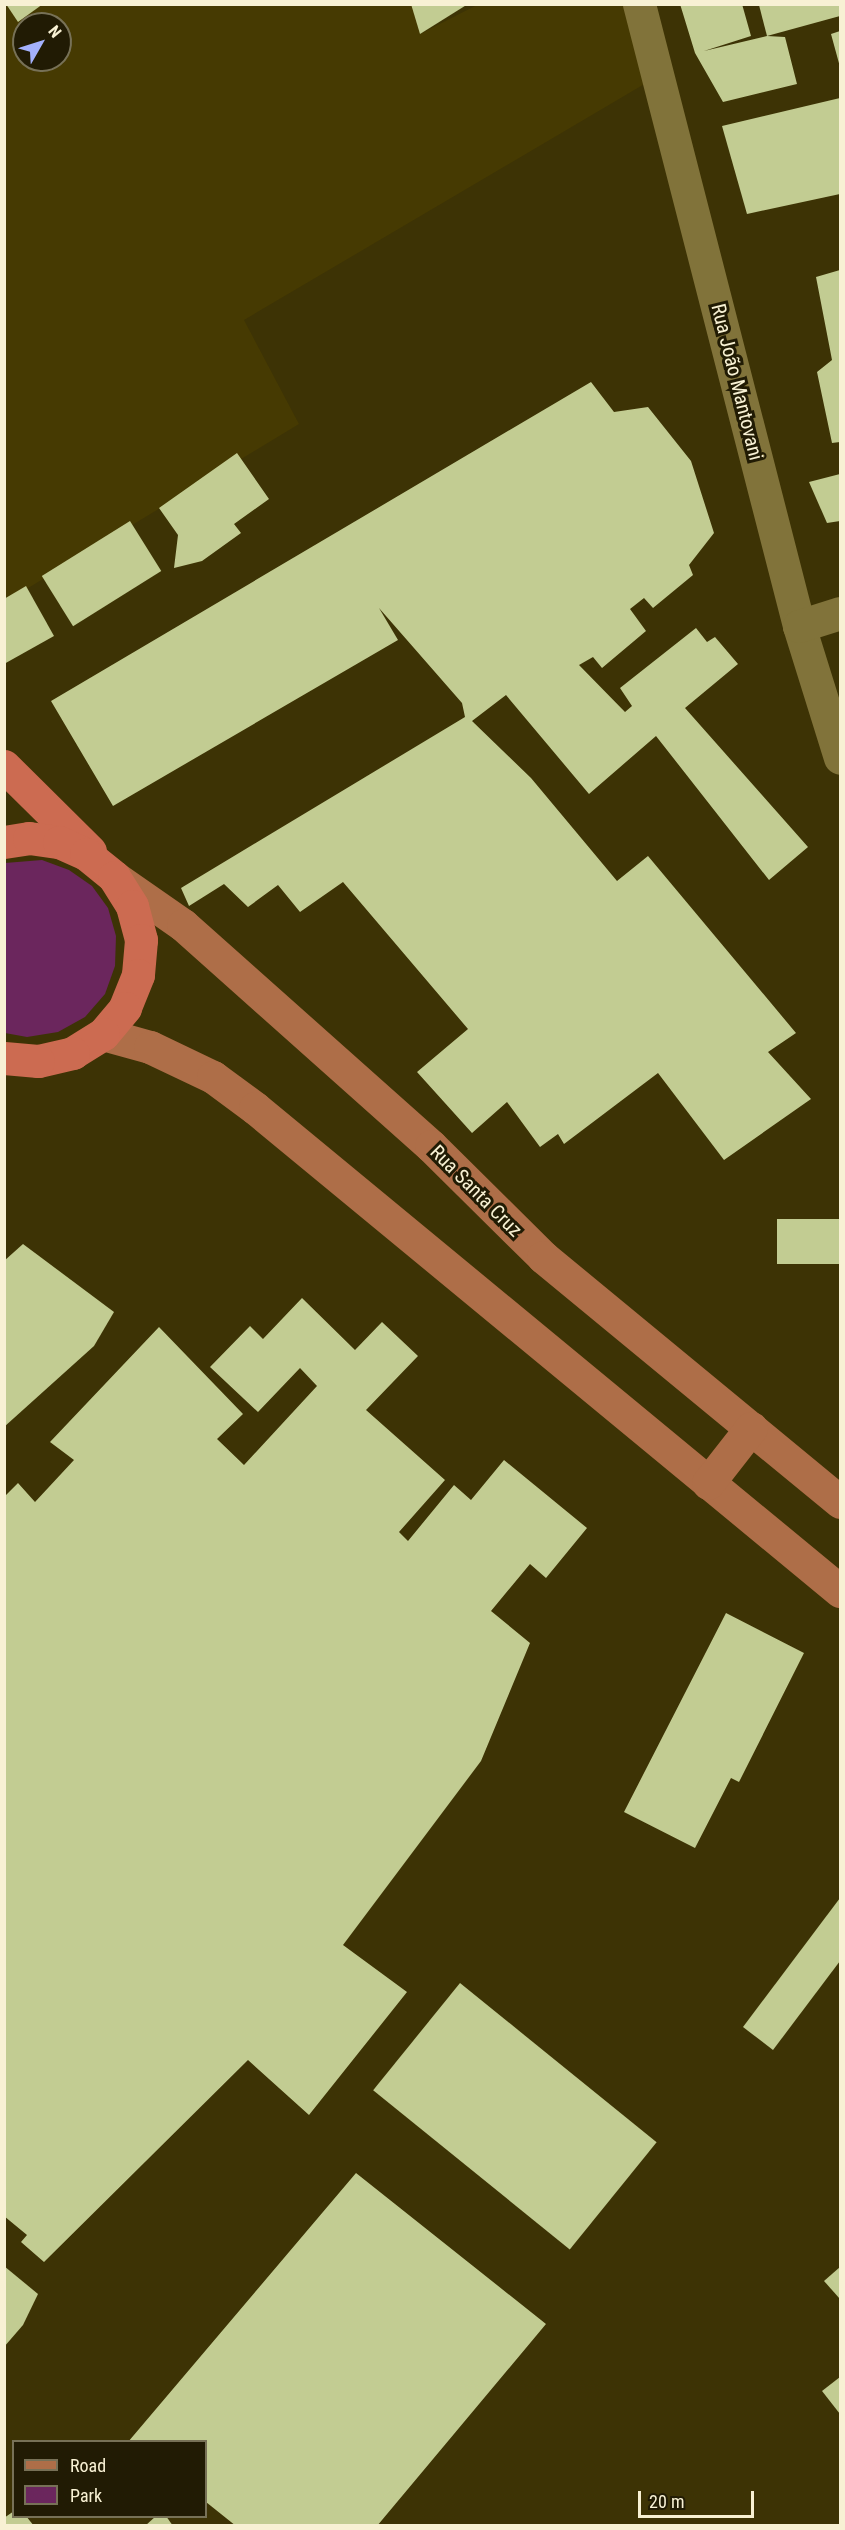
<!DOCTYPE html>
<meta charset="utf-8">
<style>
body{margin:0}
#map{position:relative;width:845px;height:2530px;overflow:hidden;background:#3d3305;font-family:"Roboto Condensed",sans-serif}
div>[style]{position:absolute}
.built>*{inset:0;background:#463a02}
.green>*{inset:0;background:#6b265d}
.building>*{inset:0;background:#c2cc92;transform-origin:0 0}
.minor>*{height:33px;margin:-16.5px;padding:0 16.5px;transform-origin:16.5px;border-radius:16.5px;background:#81733a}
.major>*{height:33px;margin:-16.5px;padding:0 16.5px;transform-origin:16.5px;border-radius:16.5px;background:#ae6e48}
.highway>*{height:33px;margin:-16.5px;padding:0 16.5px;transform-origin:16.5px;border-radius:16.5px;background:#cc6b51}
span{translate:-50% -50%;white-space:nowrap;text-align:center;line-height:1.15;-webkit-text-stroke:6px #211b04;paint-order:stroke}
.street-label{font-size:20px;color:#f8f1d4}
.frame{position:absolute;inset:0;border:6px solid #f8f1d4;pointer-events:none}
.legend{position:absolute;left:12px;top:2440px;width:195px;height:78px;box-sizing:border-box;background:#211b04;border:2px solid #777157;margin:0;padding:8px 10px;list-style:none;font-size:18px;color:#f8f1d4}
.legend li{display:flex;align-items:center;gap:12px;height:30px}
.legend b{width:30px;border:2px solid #777157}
.north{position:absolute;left:12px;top:12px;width:60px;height:60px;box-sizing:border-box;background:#211b04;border:2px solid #777157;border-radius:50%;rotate:51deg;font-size:16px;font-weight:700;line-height:24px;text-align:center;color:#f8f1d4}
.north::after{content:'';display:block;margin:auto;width:21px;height:27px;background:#a4b1fc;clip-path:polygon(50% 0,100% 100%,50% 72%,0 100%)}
.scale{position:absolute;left:638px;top:2491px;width:116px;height:27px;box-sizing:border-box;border:3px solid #f8f1d4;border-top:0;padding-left:8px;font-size:18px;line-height:21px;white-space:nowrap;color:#f8f1d4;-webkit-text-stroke:4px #211b04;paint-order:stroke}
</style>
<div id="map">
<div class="built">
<i style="clip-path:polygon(evenodd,5px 5px,414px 5px,420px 34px,477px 5px,639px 5px,658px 76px,244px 320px,299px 424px,5px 602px,5px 5px,24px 24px,60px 24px,60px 60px,24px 60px,24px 24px)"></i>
</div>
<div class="green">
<i style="clip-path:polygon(42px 860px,69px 870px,92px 886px,108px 908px,116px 936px,115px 966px,105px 994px,85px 1017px,58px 1032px,27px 1037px,5px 1033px,5px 863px)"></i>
</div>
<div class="building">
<i style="clip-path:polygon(6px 4px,43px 4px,18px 22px)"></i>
<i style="clip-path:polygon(411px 4px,468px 4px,420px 34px)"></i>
<i style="clip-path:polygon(680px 4px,742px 4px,751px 36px,704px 51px,767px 36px,785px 37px,797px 84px,723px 102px,695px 53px)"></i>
<i style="clip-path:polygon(759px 5px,840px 5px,840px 16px,767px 36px)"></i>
<i style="clip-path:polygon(840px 31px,840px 67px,831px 34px)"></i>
<i style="clip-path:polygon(840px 98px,840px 194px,747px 214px,722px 126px)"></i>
<i style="clip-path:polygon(840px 270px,840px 442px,832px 443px,817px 372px,832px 360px,816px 277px)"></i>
<i style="clip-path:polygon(591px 382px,614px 412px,648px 407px,691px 461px,714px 533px,689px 565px,693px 575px,653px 608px,644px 598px,630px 609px,646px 631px,602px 668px,593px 657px,579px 665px,625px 712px,632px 706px,620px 688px,696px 628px,707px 642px,715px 637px,738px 664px,685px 708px,808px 847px,769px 880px,656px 736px,589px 794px,506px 695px,472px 721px,531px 778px,617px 881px,648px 856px,796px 1033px,768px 1052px,811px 1099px,724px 1160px,658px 1073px,564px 1144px,558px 1134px,540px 1147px,507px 1102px,472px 1133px,417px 1072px,468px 1029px,343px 882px,300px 912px,278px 885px,248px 907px,224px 884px,189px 906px,181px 888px,465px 717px,462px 703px,379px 608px,398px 640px,113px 806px,51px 701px)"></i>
<i style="clip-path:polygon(237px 453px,269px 499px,234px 524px,241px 533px,202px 561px,174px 568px,178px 535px,159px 508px)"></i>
<i style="clip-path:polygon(840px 474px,840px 521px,827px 523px,809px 482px)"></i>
<i style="left:130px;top:521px;width:59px;height:104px;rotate:58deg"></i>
<i style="clip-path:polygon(26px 586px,54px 636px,4px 664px,4px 599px)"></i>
<i style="left:840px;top:1219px;width:45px;height:63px;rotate:90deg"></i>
<i style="clip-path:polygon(23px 1244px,114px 1312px,94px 1346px,4px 1427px,4px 1261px)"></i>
<i style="clip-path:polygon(302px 1298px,355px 1350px,382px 1322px,418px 1356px,366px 1410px,445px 1480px,399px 1532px,408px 1541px,454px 1485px,471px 1500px,504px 1460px,587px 1528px,546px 1578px,530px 1564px,491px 1611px,530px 1643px,481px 1761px,343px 1945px,407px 1992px,309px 2115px,248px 2060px,44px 2262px,21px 2242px,27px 2235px,4px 2216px,4px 1497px,18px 1483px,35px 1502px,74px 1460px,50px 1442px,159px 1327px,243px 1414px,217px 1439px,244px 1465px,317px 1386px,300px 1368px,258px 1412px,210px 1367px,250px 1326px,263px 1339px)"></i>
<i style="clip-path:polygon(726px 1613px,804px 1653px,739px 1782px,731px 1778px,695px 1848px,624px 1812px)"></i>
<i style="clip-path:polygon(840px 1898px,840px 1961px,773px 2050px,743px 2027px)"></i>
<i style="left:460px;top:1983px;width:253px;height:138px;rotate:39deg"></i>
<i style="clip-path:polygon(356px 2173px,546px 2324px,377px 2526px,236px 2526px,206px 2502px,206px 2442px,128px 2442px)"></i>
<i style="clip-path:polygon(4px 2266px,38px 2294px,23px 2325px,4px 2347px)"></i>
<i style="clip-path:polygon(840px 2267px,840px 2299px,824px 2281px)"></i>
<i style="clip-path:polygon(840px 2377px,840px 2414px,822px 2391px)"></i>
<i style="clip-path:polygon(14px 2511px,14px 2516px,26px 2516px,34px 2526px,4px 2526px,4px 2518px)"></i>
<i style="clip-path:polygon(156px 2516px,166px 2516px,173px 2526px,145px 2526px)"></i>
</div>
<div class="minor">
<i style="left:639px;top:4px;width:642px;rotate:75.57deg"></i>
<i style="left:799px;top:626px;width:138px;rotate:72.7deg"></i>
<i style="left:799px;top:626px;width:43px;rotate:-17.6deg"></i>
</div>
<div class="major">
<i style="left:114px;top:877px;width:84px;rotate:34.8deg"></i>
<i style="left:183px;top:925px;width:332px;rotate:41.7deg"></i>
<i style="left:431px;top:1146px;width:158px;rotate:44.7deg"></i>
<i style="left:543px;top:1257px;width:385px;rotate:39.5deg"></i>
<i style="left:103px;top:1034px;width:49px;rotate:15.5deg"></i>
<i style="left:150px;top:1047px;width:70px;rotate:25.5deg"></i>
<i style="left:213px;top:1077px;width:52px;rotate:36.4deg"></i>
<i style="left:255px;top:1108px;width:759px;rotate:39.54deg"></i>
<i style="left:708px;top:1483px;width:70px;rotate:-52deg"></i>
</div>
<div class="highway">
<i style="left:4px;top:766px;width:121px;rotate:44.7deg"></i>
<i style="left:4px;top:842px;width:25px;rotate:-9deg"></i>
<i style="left:29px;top:838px;width:30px;rotate:8deg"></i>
<i style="left:59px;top:842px;width:30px;rotate:24deg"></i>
<i style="left:86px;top:854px;width:36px;rotate:39deg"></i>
<i style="left:114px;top:877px;width:34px;rotate:58deg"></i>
<i style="left:132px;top:906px;width:35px;rotate:75deg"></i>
<i style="left:141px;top:940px;width:35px;rotate:95deg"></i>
<i style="left:138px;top:975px;width:35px;rotate:112deg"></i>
<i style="left:125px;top:1008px;width:34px;rotate:130deg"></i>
<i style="left:103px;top:1034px;width:36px;rotate:148deg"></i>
<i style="left:73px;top:1053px;width:36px;rotate:167deg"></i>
<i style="left:38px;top:1061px;width:34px;rotate:-175deg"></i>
</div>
<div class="street-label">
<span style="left:737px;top:382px;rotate:76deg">Rua João Mantovani</span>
<span style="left:476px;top:1191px;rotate:45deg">Rua Santa Cruz</span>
</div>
<div class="frame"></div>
<ul class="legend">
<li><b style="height:8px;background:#ae6e48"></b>Road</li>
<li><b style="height:16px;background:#6b265d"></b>Park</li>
</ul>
<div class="north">N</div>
<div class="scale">20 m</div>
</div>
